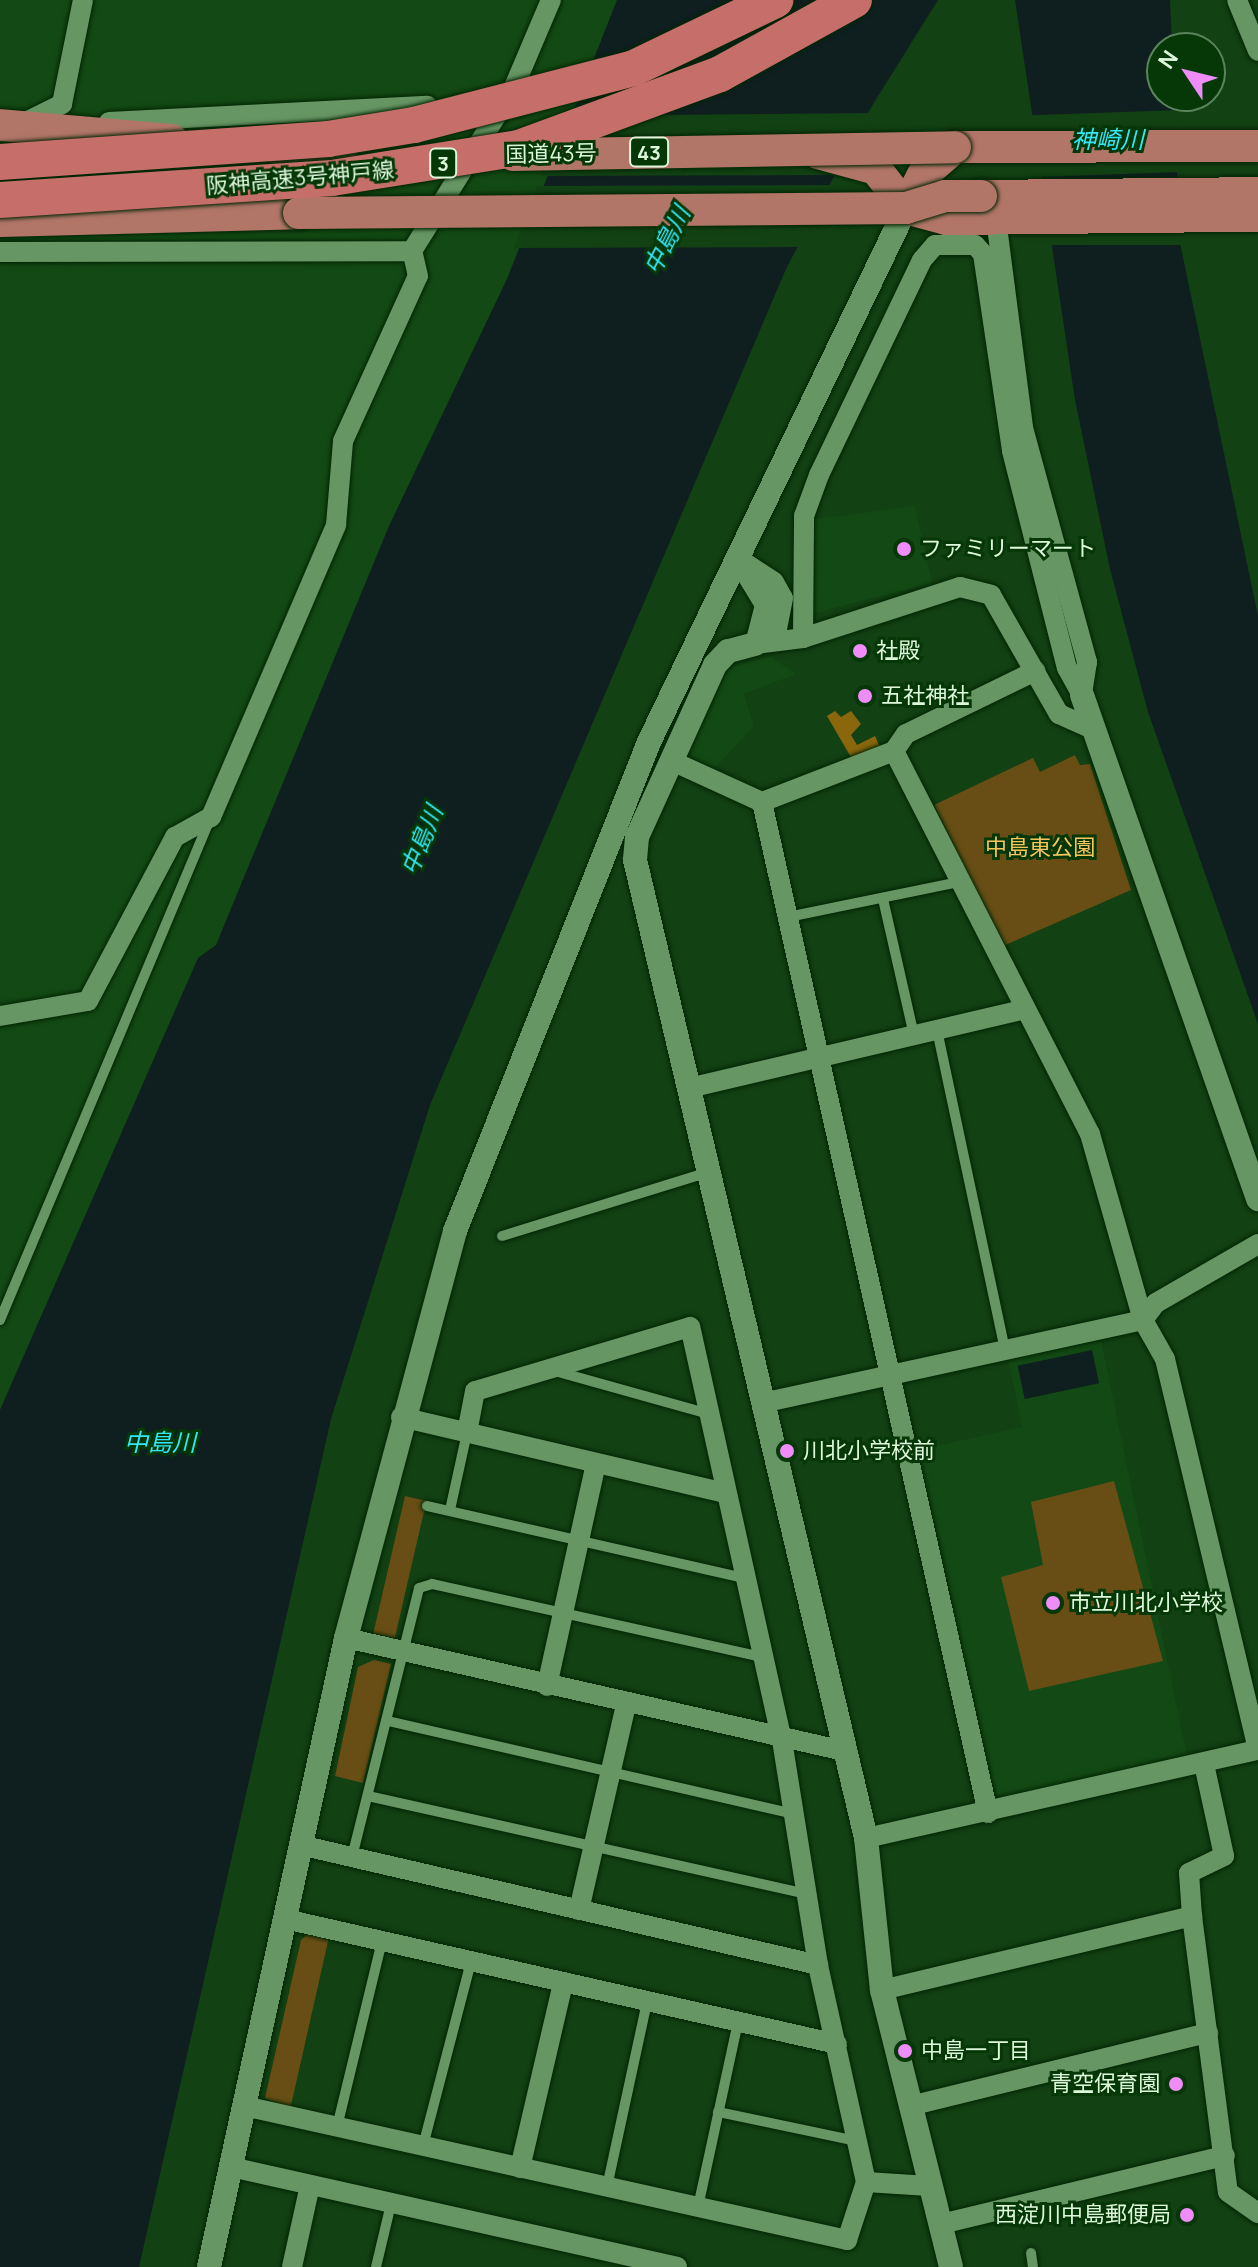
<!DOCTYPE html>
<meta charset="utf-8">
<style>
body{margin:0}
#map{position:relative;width:1258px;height:2267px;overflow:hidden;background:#124113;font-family:Manrope,"Noto Sans JP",sans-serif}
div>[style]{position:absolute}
.built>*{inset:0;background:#134914}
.green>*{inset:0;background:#684e15;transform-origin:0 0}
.forest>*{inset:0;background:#8a660c}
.water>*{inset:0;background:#0f1f20;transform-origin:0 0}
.pier>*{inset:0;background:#124113;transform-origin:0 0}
.roads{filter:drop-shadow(0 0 2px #022504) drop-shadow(0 0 2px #022504)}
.service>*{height:10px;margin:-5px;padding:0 5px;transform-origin:5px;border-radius:5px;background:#669664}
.minor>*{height:20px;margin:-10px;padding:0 10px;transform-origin:10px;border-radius:10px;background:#669664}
.tertiary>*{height:24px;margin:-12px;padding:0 12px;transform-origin:12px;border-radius:12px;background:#669664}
.trunk>*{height:32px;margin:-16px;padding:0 16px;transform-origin:16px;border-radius:16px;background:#b27669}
.bridges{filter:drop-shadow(0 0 2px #022504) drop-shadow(0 0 2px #022504)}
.trunk-bridge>*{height:32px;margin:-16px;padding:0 16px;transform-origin:16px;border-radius:16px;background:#b27669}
.motorway-bridge>*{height:36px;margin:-18px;padding:0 18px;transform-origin:18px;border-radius:18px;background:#c56e6a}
.dots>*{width:22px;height:22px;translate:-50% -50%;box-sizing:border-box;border:4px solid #053707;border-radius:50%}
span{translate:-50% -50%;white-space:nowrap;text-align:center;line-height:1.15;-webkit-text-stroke:6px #053707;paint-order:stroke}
.shield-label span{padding:2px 6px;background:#053707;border:2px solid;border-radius:6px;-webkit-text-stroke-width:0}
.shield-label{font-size:20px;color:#ddf7db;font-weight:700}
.street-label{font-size:22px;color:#ddf7db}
.poi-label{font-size:22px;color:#ddf7db}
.left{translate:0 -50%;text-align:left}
.right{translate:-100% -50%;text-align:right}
.park-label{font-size:22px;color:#f8c55b}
.water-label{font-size:24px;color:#34e7f6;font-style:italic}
.north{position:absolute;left:1146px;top:32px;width:80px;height:80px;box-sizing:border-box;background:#053707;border:2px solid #5b845c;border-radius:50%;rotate:305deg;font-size:22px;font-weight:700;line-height:32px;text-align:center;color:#ddf7db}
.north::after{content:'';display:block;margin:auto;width:28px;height:36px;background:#ee8cf8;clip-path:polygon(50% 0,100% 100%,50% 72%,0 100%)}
</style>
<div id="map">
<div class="built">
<i style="clip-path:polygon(0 0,617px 0,507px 279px,389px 526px,216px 945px,198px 958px,0 1410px)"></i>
<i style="clip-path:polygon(915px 506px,932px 583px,807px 615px,809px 520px)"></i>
<i style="clip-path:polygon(771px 657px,796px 674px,744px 694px,754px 726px,714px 769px,686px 757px,720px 670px)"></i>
<i style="clip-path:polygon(1101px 1340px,1187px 1756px,1005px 1798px,993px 1792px,918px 1450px,1022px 1427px,1008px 1359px)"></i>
</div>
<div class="green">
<i style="clip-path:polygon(1075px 755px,1080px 765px,1090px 764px,1131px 890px,1003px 946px,934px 805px,1033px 758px,1040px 772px)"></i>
<i style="clip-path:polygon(1114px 1481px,1163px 1661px,1029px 1691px,1001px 1577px,1043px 1565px,1031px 1502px)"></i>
<i style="left:405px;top:1496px;width:22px;height:142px;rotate:13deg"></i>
<i style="clip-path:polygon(374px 1660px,391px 1664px,363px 1783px,335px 1776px,358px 1667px)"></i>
<i style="clip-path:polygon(309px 1933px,329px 1937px,290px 2110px,265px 2098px,301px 1940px)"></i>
</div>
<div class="forest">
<i style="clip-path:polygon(835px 711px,841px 717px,851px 711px,861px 724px,851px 735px,857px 745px,875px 736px,880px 747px,852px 759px,827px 716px)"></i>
</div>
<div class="water">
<i style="clip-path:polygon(617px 0,938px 0,862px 122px,786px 269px,430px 1105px,331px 1419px,139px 2267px,0 2267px,0 1410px,198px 958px,216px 945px,389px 526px,507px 279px)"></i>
<i style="clip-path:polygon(1015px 0,1170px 0,1172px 48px,1162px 48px,1162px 96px,1174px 96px,1180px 243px,1258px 616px,1258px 1024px,1148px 712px,1110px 569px,1075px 400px)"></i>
<i style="left:1092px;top:1350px;width:34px;height:76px;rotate:78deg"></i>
</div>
<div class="pier">
<i style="left:1179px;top:110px;width:62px;height:149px;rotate:88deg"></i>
<i style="clip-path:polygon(872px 113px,839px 175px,541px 176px,564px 116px)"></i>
<i style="left:1041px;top:182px;width:141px;height:63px"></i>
<i style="clip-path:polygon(834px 185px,802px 247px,514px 248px,537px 186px)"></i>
</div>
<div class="roads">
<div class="service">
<i style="left:883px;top:899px;width:140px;rotate:77.2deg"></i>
<i style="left:788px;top:917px;width:175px;rotate:-11.6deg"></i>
<i style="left:937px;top:1030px;width:327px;rotate:78deg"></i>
<i style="left:502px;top:1236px;width:217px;rotate:-17.2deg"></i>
<i style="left:0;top:1320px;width:543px;rotate:-67.26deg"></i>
<i style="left:555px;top:1371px;width:160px;rotate:15.6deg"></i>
<i style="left:427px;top:1506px;width:326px;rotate:12.8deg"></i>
<i style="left:450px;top:1510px;width:79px;rotate:-77.6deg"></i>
<i style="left:388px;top:1721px;width:416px;rotate:12.9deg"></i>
<i style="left:368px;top:1796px;width:449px;rotate:12.6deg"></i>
<i style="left:352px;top:1857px;width:277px;rotate:-76deg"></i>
<i style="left:419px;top:1588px;width:14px;rotate:-17deg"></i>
<i style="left:432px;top:1584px;width:338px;rotate:12.5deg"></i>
<i style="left:718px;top:2112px;width:142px;rotate:11.8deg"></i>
<i style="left:337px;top:2127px;width:191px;rotate:-76.4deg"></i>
<i style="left:423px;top:2146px;width:190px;rotate:-75.4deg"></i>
<i style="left:607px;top:2187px;width:189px;rotate:-77.8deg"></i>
<i style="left:698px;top:2207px;width:189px;rotate:-77.8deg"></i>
<i style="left:1031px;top:2253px;width:14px;rotate:82deg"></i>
<i style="left:376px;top:2267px;width:65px;rotate:-76.6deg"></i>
</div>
<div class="minor">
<i style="left:1237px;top:0;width:55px;rotate:67.6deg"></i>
<i style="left:109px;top:122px;width:319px;rotate:-2.9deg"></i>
<i style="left:22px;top:124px;width:45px;rotate:-26.6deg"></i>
<i style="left:62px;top:104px;width:106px;rotate:-78.6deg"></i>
<i style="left:996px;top:219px;width:211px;rotate:82.6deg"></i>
<i style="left:1023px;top:428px;width:243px;rotate:74.7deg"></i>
<i style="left:1087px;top:662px;width:33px;rotate:99deg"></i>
<i style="left:0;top:252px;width:412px;rotate:-0.1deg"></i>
<i style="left:736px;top:557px;width:45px;rotate:33.3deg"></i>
<i style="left:774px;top:582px;width:18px;rotate:61deg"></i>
<i style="left:783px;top:598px;width:31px;rotate:101deg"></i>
<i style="left:777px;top:628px;width:27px;rotate:144deg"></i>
<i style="left:740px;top:564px;width:48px;rotate:58.6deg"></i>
<i style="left:765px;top:605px;width:40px;rotate:104.4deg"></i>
<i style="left:803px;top:638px;width:122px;rotate:-89.5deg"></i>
<i style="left:804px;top:516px;width:44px;rotate:-69.9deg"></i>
<i style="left:819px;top:475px;width:238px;rotate:-64.4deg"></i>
<i style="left:922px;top:260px;width:20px;rotate:-49deg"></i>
<i style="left:935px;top:245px;width:40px"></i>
<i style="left:975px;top:245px;width:12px;rotate:48deg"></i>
<i style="left:983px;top:254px;width:199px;rotate:81.6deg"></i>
<i style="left:1012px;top:451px;width:224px;rotate:75.8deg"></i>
<i style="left:1067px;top:668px;width:31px;rotate:61deg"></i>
<i style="left:755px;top:644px;width:48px;rotate:-7.1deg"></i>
<i style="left:803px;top:638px;width:165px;rotate:-18deg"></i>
<i style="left:960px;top:587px;width:32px;rotate:14deg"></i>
<i style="left:991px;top:595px;width:137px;rotate:60.3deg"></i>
<i style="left:1059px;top:714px;width:32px;rotate:24deg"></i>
<i style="left:894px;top:751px;width:430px;rotate:62.9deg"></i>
<i style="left:1090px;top:1134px;width:193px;rotate:74.1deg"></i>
<i style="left:1143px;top:1320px;width:45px;rotate:60.6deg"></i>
<i style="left:1165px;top:1359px;width:402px;rotate:76.6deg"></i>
<i style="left:672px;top:761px;width:99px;rotate:24.5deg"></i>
<i style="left:762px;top:802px;width:142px;rotate:-21.1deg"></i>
<i style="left:894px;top:751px;width:21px;rotate:-55deg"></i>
<i style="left:906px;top:734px;width:144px;rotate:-26deg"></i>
<i style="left:762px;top:802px;width:1036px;rotate:77.4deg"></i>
<i style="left:0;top:1016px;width:89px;rotate:-9.7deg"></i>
<i style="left:88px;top:1001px;width:186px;rotate:-62.1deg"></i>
<i style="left:175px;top:837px;width:41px;rotate:-29.1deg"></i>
<i style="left:211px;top:817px;width:318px;rotate:-66.8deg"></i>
<i style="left:336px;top:525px;width:84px;rotate:-85.2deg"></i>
<i style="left:343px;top:441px;width:181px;rotate:-65.6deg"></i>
<i style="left:418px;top:276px;width:26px;rotate:-103deg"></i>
<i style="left:412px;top:251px;width:193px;rotate:-58.1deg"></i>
<i style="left:514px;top:87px;width:95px;rotate:-67deg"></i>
<i style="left:689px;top:1088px;width:342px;rotate:-13.2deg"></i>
<i style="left:762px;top:1403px;width:390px;rotate:-12.3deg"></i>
<i style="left:1143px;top:1320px;width:21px;rotate:-53deg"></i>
<i style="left:1156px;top:1303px;width:118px;rotate:-30deg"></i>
<i style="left:401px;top:1417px;width:333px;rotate:13.2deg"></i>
<i style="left:346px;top:1638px;width:511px;rotate:12.78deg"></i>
<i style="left:547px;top:1686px;width:227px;rotate:-77.6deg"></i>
<i style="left:1204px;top:1764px;width:94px;rotate:77.7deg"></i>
<i style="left:1224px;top:1856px;width:39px;rotate:154deg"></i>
<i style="left:1189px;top:1873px;width:43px;rotate:86deg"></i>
<i style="left:1192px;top:1916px;width:278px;rotate:82.6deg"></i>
<i style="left:1228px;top:2192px;width:37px;rotate:35deg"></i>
<i style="left:866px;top:1838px;width:402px;rotate:-12.7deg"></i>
<i style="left:300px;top:1845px;width:532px;rotate:13.04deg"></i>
<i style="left:579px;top:1910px;width:210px;rotate:-77.1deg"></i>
<i style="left:285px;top:1919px;width:566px;rotate:12.76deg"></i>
<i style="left:882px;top:1990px;width:319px;rotate:-13.4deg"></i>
<i style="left:244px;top:2106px;width:618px;rotate:12.53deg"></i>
<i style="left:847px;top:2240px;width:61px;rotate:-71.9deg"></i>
<i style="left:866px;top:2182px;width:222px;rotate:-102.5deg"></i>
<i style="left:818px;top:1965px;width:227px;rotate:-99.1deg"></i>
<i style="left:782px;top:1741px;width:424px;rotate:-102.5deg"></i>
<i style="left:690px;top:1327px;width:224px;rotate:163.4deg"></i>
<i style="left:475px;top:1391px;width:43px;rotate:100.8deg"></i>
<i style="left:910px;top:2106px;width:307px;rotate:-13.8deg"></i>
<i style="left:231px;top:2167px;width:457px;rotate:12.6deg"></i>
<i style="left:520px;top:2168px;width:190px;rotate:-76.9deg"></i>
<i style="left:866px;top:2182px;width:63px;rotate:3.6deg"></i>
<i style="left:941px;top:2224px;width:292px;rotate:-13.5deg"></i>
<i style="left:292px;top:2267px;width:84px;rotate:-77.6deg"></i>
</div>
<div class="tertiary">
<i style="left:755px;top:644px;width:28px;rotate:165deg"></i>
<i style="left:728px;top:651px;width:19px;rotate:133deg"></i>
<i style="left:715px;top:665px;width:189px;rotate:114.4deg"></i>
<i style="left:637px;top:837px;width:23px;rotate:95deg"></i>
<i style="left:635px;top:860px;width:1005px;rotate:76.71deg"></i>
<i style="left:866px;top:1838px;width:153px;rotate:84deg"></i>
<i style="left:882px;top:1990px;width:285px;rotate:76deg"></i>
<i style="left:1082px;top:695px;width:534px;rotate:70.75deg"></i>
<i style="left:209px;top:2267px;width:644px;rotate:-77.71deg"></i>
<i style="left:346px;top:1638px;width:421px;rotate:-75deg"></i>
<i style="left:455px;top:1231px;width:526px;rotate:-68.36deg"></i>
<i style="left:649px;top:742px;width:593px;rotate:-64.3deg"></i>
</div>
<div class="trunk">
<i style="left:0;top:125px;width:173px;rotate:5deg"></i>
<i style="left:282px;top:152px;width:60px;rotate:6.7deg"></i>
<i style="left:818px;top:153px;width:60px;rotate:15.4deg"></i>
<i style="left:876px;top:169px;width:49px;rotate:52.4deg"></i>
<i style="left:981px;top:196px;width:277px;rotate:-0.6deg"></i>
<i style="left:906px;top:208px;width:37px;rotate:-63deg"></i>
<i style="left:923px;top:175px;width:43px;rotate:-41.2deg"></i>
<i style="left:955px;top:147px;width:303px;rotate:-0.2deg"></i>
<i style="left:906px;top:208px;width:41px;rotate:15.4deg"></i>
<i style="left:946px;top:219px;width:312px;rotate:-0.6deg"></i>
<i style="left:0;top:221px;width:299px;rotate:-1.5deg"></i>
</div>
</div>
<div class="bridges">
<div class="trunk-bridge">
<i style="left:513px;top:155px;width:442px;rotate:-1deg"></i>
<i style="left:299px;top:213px;width:607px;rotate:-0.47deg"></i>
<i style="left:906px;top:208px;width:41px;rotate:-17.1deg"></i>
<i style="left:945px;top:196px;width:36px"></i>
</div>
<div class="motorway-bridge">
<i style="left:0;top:162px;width:329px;rotate:-4deg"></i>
<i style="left:328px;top:139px;width:87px;rotate:-9.2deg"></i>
<i style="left:414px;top:125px;width:227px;rotate:-14.5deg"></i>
<i style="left:634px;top:68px;width:157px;rotate:-25.7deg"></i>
<i style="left:0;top:200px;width:333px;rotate:-3.8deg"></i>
<i style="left:332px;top:178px;width:189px;rotate:-9.1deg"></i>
<i style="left:519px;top:148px;width:214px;rotate:-20.2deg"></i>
<i style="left:720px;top:74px;width:153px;rotate:-28.9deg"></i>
</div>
</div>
<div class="dots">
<i style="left:904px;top:549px;background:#ee8cf8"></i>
<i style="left:860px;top:651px;background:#ee8cf8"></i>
<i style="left:865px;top:696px;background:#ee8cf8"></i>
<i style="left:787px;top:1451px;background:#ee8cf8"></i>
<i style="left:1053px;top:1603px;background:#ee8cf8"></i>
<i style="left:905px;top:2051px;background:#ee8cf8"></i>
<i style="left:1176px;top:2084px;background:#ee8cf8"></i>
<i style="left:1187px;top:2215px;background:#ee8cf8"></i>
</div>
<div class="shield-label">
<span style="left:649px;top:152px">43</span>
<span style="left:443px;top:163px">3</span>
</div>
<div class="street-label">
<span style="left:551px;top:154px;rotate:-1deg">国道43号</span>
<span style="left:300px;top:178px;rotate:-5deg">阪神高速3号神戸線</span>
</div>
<div class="poi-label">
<span class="left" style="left:920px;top:549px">ファミリーマート</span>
<span class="left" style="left:876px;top:651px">社殿</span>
<span class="left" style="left:881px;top:696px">五社神社</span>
<span class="left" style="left:803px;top:1451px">川北小学校前</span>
<span class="left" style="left:1069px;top:1603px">市立川北小学校</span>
<span class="left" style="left:921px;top:2051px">中島一丁目</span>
<span class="right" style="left:1160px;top:2084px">青空保育園</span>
<span class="right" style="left:1171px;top:2215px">西淀川中島郵便局</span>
</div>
<div class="park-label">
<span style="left:1040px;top:848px">中島東公園</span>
</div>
<div class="water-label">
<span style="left:1108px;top:139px">神崎川</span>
<span style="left:666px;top:240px;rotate:-63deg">中島川</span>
<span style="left:421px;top:840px;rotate:-68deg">中島川</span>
<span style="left:160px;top:1442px">中島川</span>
</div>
<div class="north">N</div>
</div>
